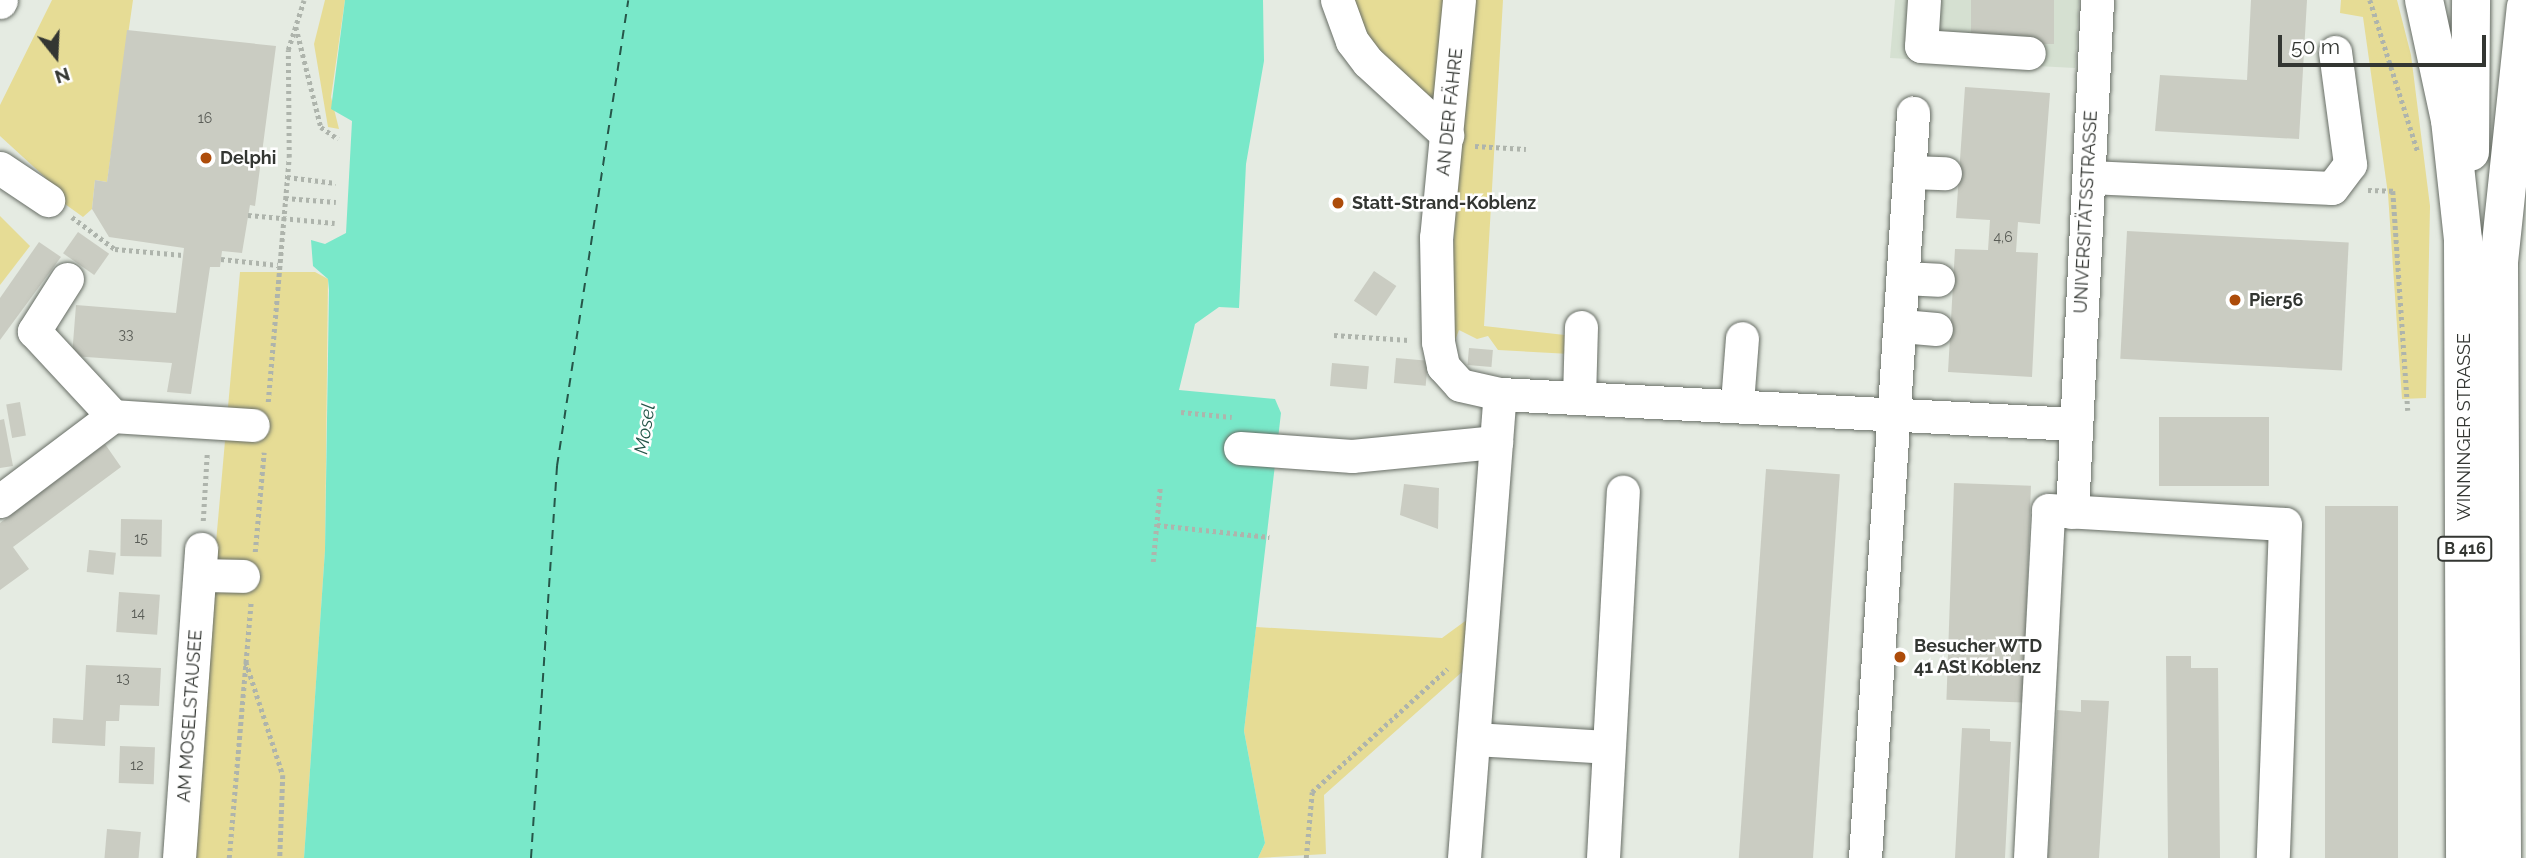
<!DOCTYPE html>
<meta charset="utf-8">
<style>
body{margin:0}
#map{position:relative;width:2526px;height:858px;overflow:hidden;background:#e5ebe2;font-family:Raleway,sans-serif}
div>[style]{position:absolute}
.built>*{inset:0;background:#d5e0d1}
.green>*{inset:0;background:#e6dc95}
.water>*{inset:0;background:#79e8c9}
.ferry>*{height:2px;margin-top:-1px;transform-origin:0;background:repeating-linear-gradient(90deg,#265649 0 9px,transparent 0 16px)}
.building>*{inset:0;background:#caccc2;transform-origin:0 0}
.path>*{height:4.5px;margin-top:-2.25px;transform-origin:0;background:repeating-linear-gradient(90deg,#aeb4ac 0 3.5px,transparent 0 7px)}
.roads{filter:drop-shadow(0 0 2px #686e66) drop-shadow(0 0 2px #686e66)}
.minor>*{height:33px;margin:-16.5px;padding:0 16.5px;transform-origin:16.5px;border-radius:16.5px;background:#fff}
.major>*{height:38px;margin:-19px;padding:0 19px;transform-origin:19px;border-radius:19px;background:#fff}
.dots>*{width:19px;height:19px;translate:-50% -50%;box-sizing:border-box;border:4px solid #fff;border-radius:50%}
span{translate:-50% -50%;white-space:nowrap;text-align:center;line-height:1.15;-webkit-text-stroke:5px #fff;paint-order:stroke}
.number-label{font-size:14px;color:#595c56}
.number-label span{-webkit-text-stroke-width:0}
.shield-label span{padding:2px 5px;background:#fff;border:2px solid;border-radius:5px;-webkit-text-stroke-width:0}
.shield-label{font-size:16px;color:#333632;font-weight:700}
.street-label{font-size:18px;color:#333632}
.poi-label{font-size:18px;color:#333632;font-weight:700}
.left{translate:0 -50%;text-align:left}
.water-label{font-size:19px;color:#265649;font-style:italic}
.north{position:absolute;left:21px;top:21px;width:70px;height:70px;-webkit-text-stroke:5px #fff;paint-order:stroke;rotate:162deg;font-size:19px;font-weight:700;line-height:28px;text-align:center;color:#333632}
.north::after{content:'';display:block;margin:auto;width:24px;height:32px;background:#333632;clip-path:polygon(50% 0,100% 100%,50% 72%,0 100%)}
.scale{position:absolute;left:2278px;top:35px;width:208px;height:32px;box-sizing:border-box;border:4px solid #333632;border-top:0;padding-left:9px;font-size:21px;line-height:24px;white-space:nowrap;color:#333632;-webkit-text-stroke:5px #fff;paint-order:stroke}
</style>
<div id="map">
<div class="built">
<i style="clip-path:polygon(1895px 0,2079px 0,2075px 68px,1890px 58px)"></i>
</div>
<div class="green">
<i style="clip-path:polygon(52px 0,133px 0,107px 182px,95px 180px,92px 209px,83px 217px,40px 186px,46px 178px,0 136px,0 105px)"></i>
<i style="clip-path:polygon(325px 0,345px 0,331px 97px,339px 129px,328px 127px,314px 44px)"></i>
<i style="clip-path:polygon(1345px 0,1448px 0,1442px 115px,1393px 79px)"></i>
<i style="clip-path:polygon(1467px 0,1503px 0,1484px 326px,1565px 335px,1570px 354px,1498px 350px,1488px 336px,1477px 339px,1459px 330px,1454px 343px,1449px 328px)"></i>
<i style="clip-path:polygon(2341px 0,2397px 0,2411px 55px,2430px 206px,2426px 398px,2402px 399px,2388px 194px,2363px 17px,2340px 13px)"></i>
<i style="clip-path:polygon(0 216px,30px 246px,0 285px)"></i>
<i style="clip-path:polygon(240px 272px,315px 272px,328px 279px,325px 550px,304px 858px,188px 858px)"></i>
<i style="clip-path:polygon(1468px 619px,1462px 672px,1324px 795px,1326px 854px,1258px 858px,1265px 843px,1244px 731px,1256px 627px,1442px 638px)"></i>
</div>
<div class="water">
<i style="clip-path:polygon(345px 0,1263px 0,1264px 61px,1246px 164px,1239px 308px,1219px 307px,1195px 324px,1179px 390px,1275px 399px,1281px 413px,1244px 731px,1265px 843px,1258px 858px,304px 858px,325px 550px,329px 290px,328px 279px,313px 266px,311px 240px,325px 244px,346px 233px,352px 121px,331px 109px)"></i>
</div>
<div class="ferry">
<i style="left:531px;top:858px;width:393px;rotate:-86.2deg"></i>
<i style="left:557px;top:466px;width:471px;rotate:-81.3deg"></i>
</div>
<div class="building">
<i style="left:1971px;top:0;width:83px;height:44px"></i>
<i style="clip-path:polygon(2251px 0,2307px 0,2299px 139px,2155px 131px,2160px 75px,2247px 80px)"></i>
<i style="clip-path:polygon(127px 30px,276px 46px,255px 206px,250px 205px,242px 253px,222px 251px,220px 267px,210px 267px,191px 394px,167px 392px,172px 363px,72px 356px,76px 305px,176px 313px,184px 248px,109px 237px,92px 209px,95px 180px,107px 182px)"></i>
<i style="clip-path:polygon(1965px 87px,2050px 93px,2040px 224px,2018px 222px,2016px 252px,2038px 253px,2032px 377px,1948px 372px,1955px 249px,1988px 250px,1990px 220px,1956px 218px)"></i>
<i style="left:2127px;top:231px;width:222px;height:128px;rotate:3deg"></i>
<i style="left:78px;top:232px;width:38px;height:26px;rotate:35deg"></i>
<i style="clip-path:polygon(39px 242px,61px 257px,0 340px,0 298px)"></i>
<i style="left:1374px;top:271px;width:27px;height:36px;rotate:34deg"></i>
<i style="left:1469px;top:348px;width:24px;height:17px;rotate:5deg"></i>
<i style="left:1396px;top:358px;width:32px;height:25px;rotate:5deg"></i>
<i style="left:1332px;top:363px;width:37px;height:23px;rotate:5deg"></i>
<i style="left:20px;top:402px;width:34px;height:14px;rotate:80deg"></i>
<i style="left:2269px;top:417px;width:69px;height:110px;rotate:90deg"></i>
<i style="clip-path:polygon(4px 419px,13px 466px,0 468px,0 420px)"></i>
<i style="clip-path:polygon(105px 444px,121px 467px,13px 547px,29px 569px,0 590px,0 523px)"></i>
<i style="left:1766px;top:469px;width:74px;height:390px;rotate:4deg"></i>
<i style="left:1954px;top:483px;width:77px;height:217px;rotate:2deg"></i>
<i style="clip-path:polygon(1404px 484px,1439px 488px,1438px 529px,1400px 515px)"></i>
<i style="left:2325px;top:506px;width:73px;height:352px"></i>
<i style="left:121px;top:519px;width:41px;height:37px;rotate:1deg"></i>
<i style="left:89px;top:550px;width:27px;height:22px;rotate:6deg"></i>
<i style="left:119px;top:592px;width:41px;height:40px;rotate:4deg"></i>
<i style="clip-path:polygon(2166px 656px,2191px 656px,2191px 668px,2218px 668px,2220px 858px,2168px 858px)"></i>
<i style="clip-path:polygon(86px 665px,161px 668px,159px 706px,120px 705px,119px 721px,106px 721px,105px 746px,52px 743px,53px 718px,83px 720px)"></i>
<i style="clip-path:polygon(2081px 700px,2109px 701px,2099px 858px,2048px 858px,2057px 710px,2081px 712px)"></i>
<i style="clip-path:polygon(1962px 728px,1990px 729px,1990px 741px,2011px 742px,2005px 858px,1955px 858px)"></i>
<i style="left:120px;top:746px;width:35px;height:37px;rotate:2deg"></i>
<i style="left:107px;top:829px;width:34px;height:29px;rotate:5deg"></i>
</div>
<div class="path">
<i style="left:2370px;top:0;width:159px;rotate:72.5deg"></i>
<i style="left:296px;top:27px;width:103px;rotate:76deg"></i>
<i style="left:321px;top:127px;width:21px;rotate:35deg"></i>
<i style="left:1475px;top:146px;width:51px;rotate:3.4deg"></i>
<i style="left:287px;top:177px;width:49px;rotate:7deg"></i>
<i style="left:2368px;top:190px;width:25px;rotate:2deg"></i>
<i style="left:2393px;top:191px;width:220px;rotate:86.1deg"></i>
<i style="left:285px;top:198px;width:51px;rotate:4.5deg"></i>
<i style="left:248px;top:215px;width:87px;rotate:5.3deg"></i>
<i style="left:72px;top:217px;width:54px;rotate:36.7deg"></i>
<i style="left:115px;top:249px;width:68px;rotate:5deg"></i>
<i style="left:221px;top:259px;width:57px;rotate:6deg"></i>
<i style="left:1334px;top:335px;width:75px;rotate:3.8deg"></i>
<i style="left:268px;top:402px;width:246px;rotate:-85.1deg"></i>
<i style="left:289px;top:157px;width:107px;rotate:-90.5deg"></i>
<i style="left:288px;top:50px;width:52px;rotate:-72.3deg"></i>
<i style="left:1181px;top:412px;width:51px;rotate:5.6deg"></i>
<i style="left:203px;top:521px;width:68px;rotate:-86.6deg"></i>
<i style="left:1157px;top:525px;width:113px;rotate:6.1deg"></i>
<i style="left:255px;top:552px;width:100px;rotate:-84.9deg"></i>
<i style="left:1153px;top:562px;width:74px;rotate:-84.6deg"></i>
<i style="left:246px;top:662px;width:119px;rotate:71.9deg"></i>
<i style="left:283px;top:775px;width:83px;rotate:92.1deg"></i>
<i style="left:229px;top:858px;width:257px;rotate:-85.1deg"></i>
<i style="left:1306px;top:858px;width:66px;rotate:-84.8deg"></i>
<i style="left:1312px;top:792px;width:183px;rotate:-42.3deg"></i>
</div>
<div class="roads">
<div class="minor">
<i style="left:1337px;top:0;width:44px;rotate:69.9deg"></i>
<i style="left:1352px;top:41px;width:26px;rotate:53deg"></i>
<i style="left:1368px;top:62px;width:108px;rotate:42.7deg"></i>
<i style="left:1459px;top:0;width:238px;rotate:95.5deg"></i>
<i style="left:1436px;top:237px;width:105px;rotate:88.9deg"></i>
<i style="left:1438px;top:342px;width:25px;rotate:78deg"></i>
<i style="left:1443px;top:366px;width:25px;rotate:48deg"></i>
<i style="left:1460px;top:385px;width:41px;rotate:12.7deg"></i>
<i style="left:1500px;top:394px;width:575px;rotate:2.99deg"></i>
<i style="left:1924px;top:0;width:46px;rotate:93.7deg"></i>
<i style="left:1921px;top:46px;width:108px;rotate:3.7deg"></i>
<i style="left:0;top:2px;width:2px;rotate:-63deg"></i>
<i style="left:0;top:168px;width:58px;rotate:33.7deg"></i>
<i style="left:1910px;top:172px;width:35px;rotate:2deg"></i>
<i style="left:2089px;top:177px;width:243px;rotate:2.6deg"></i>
<i style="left:2332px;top:188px;width:30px;rotate:-53deg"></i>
<i style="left:2350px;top:164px;width:113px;rotate:-97.6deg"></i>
<i style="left:1904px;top:278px;width:34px;rotate:3deg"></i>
<i style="left:67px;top:279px;width:62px;rotate:122.4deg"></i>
<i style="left:34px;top:331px;width:116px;rotate:47.1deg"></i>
<i style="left:1902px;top:326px;width:34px;rotate:5deg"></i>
<i style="left:1579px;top:398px;width:71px;rotate:-88.4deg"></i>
<i style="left:1737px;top:403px;width:65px;rotate:-85.6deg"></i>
<i style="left:1240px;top:448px;width:112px;rotate:4.1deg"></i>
<i style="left:1352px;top:456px;width:145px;rotate:-5.6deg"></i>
<i style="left:0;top:501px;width:141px;rotate:-37deg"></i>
<i style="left:113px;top:416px;width:140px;rotate:3.7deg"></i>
<i style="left:2072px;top:512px;width:513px;rotate:-87.2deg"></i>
<i style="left:200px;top:575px;width:43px;rotate:1.3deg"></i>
<i style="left:1474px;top:739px;width:133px;rotate:3.4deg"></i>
<i style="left:179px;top:858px;width:310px;rotate:-85.9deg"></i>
<i style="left:1464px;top:858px;width:465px;rotate:-85.6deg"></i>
<i style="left:1603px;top:858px;width:367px;rotate:-86.9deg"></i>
<i style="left:1865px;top:858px;width:747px;rotate:-86.31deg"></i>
<i style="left:2030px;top:858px;width:348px;rotate:-87deg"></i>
<i style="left:2048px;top:510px;width:237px;rotate:3.4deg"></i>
<i style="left:2285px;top:524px;width:334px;rotate:92.1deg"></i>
</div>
<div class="major">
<i style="left:2424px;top:0;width:123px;rotate:77.8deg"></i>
<i style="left:2450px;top:120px;width:121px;rotate:83.8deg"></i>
<i style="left:2463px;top:240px;width:618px;rotate:89.81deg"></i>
<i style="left:2470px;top:152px;width:152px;rotate:-89.6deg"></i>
<i style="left:2502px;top:858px;width:596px;rotate:-90.29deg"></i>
<i style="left:2499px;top:262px;width:256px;rotate:-84deg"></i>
</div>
</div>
<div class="dots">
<i style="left:206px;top:158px;background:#ad4c0a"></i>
<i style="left:1338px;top:203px;background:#ad4c0a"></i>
<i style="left:2235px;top:300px;background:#ad4c0a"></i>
<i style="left:1900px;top:657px;background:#ad4c0a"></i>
</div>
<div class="number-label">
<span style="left:205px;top:118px">16</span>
<span style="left:2003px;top:237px">4,6</span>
<span style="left:126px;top:334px">33</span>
<span style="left:141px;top:538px">15</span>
<span style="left:138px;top:613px">14</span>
<span style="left:123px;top:678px">13</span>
<span style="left:137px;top:765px">12</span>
</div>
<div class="shield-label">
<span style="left:2465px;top:549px">B 416</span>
</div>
<div class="street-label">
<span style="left:1450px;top:112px;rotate:-84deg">AN DER FÄHRE</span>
<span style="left:2086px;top:212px;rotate:-87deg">UNIVERSITÄTSSTRASSE</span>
<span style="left:2464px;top:427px;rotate:-90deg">WINNINGER STRASSE</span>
<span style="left:190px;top:716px;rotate:-86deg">AM MOSELSTAUSEE</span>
</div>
<div class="poi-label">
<span class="left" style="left:220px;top:158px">Delphi</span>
<span class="left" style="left:1352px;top:203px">Statt-Strand-Koblenz</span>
<span class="left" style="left:2249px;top:300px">Pier56</span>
<span class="left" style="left:1914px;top:657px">Besucher WTD<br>41 ASt Koblenz</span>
</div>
<div class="water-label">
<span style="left:645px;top:429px;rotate:-81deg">Mosel</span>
</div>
<div class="north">N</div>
<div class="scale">50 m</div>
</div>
